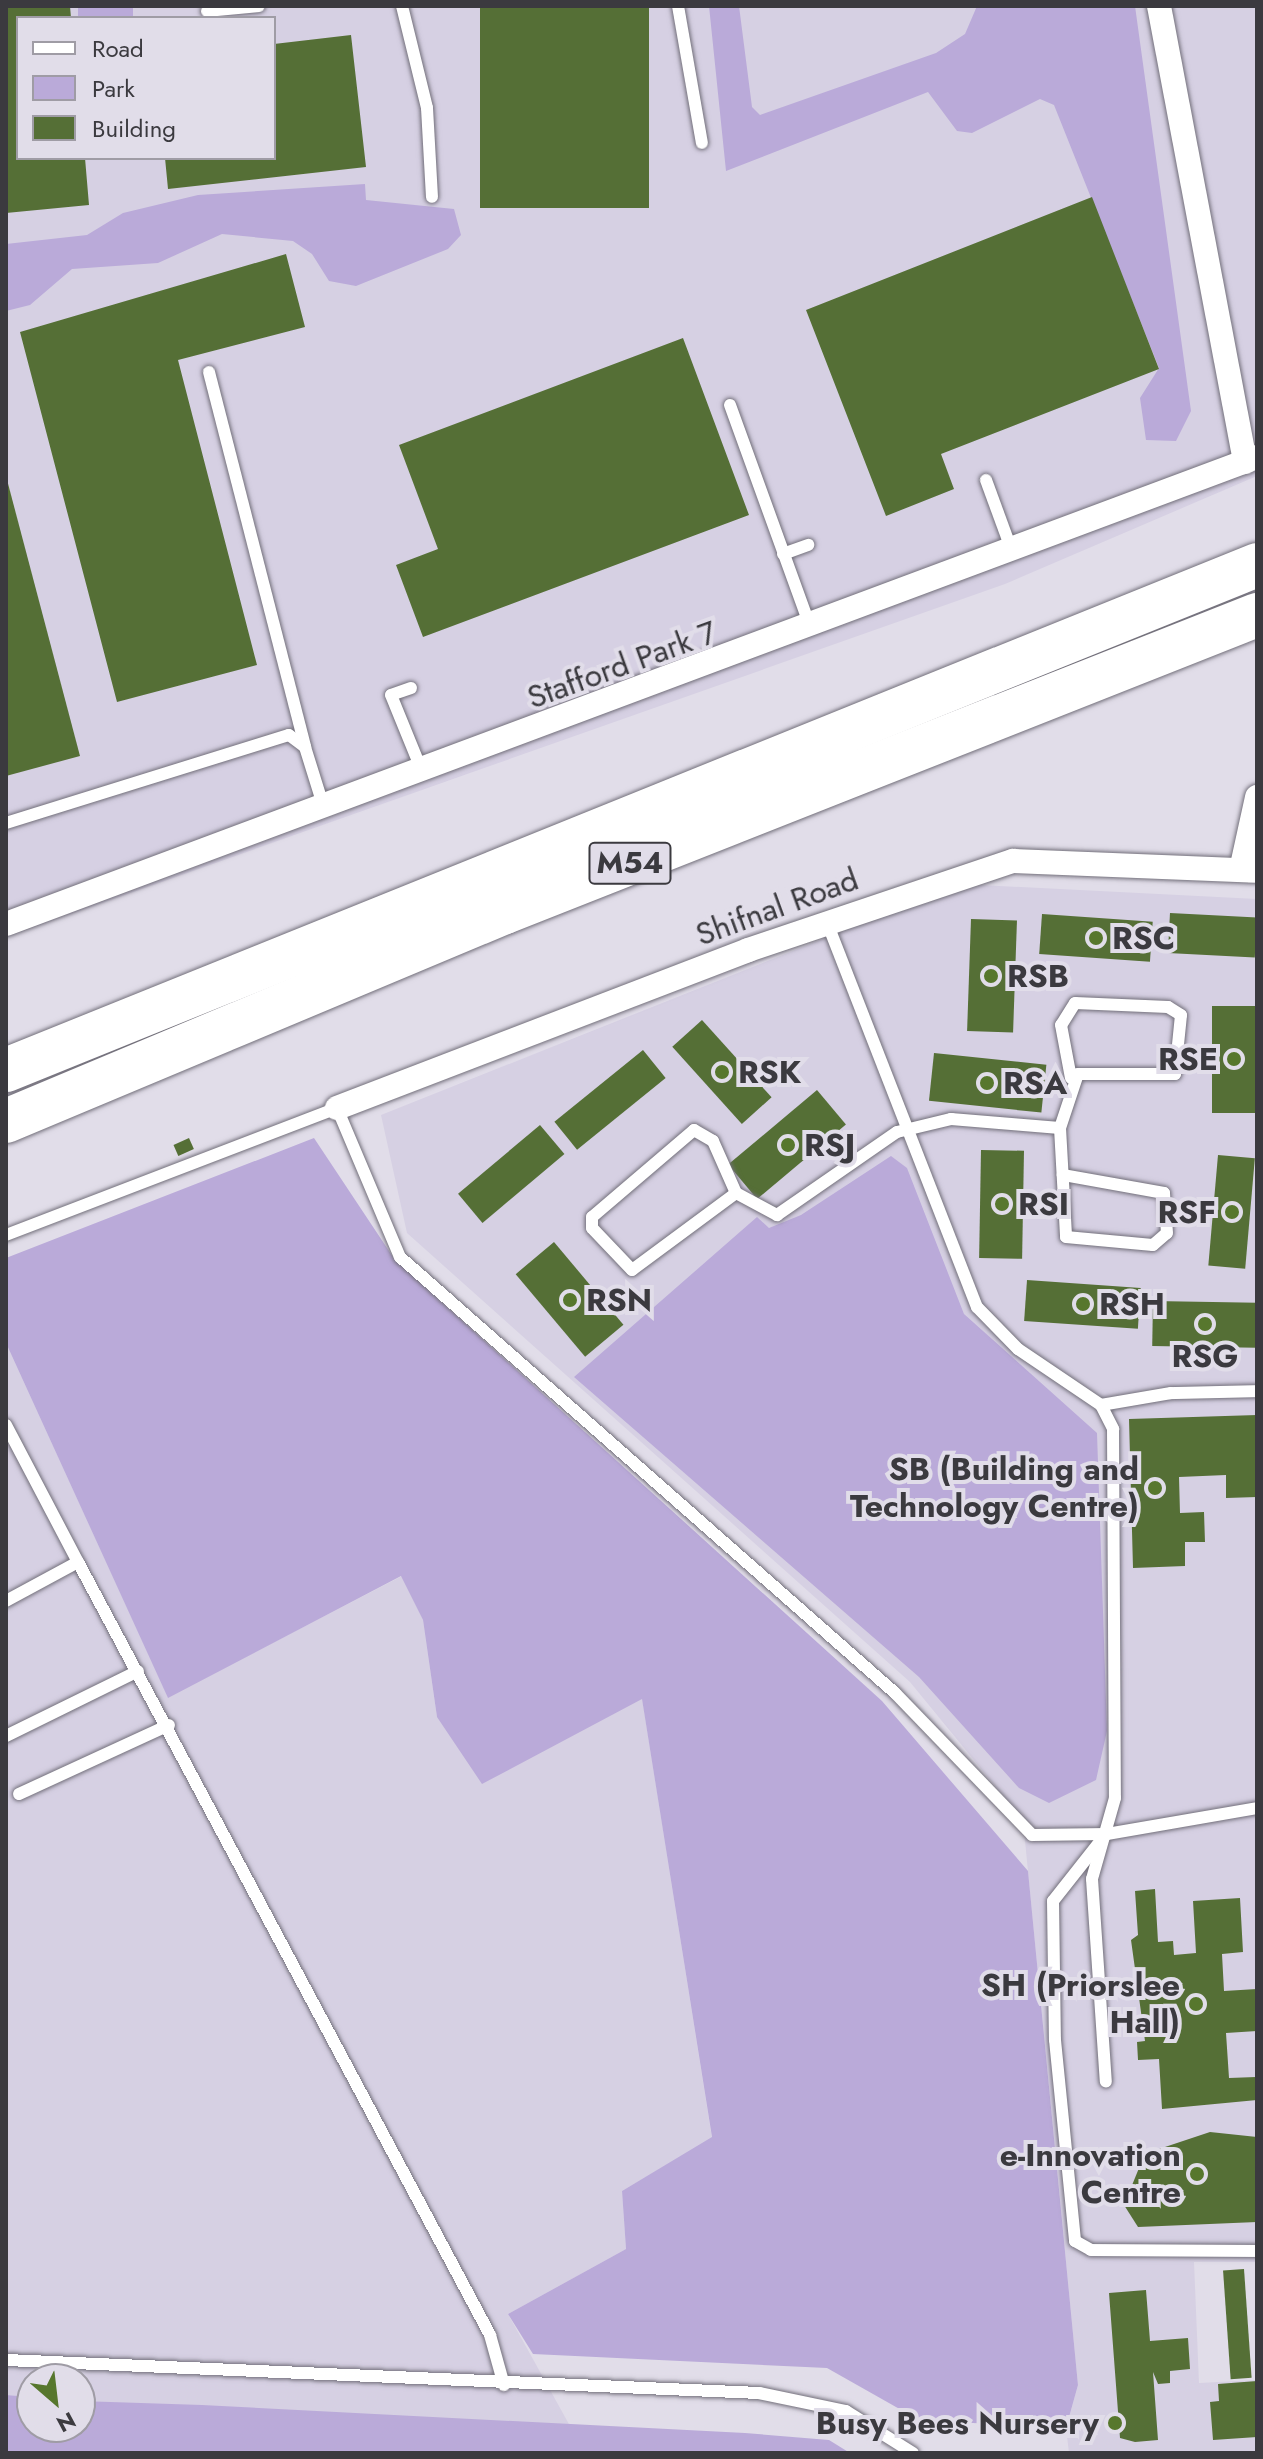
<!DOCTYPE html>
<style>
body{margin:0}
#map{position:relative;width:1263px;height:2459px;overflow:hidden;background:#e1dde9;font-family:Jost,sans-serif}
div>[style]{position:absolute}
.built>*{inset:0;background:#d6d0e3}
.green>*{inset:0;background:#baaad9;transform-origin:0 0}
.building>*{inset:0;background:#556f36;transform-origin:0 0}
.roads{filter:drop-shadow(0 0 2px #726f7a) drop-shadow(0 0 2px #726f7a)}
.lane>*{height:12px;margin:-6px;padding:0 6px;transform-origin:6px;border-radius:6px;background:#fff}
.street>*{height:24px;margin:-12px;padding:0 12px;transform-origin:12px;border-radius:12px;background:#fff}
.highway>*{height:44px;margin:-22px;padding:0 22px;transform-origin:22px;border-radius:22px;background:#fff}
.dots>*{width:22px;height:22px;translate:-50% -50%;box-sizing:border-box;border:4px solid #e1dde9;border-radius:50%}
span{translate:-50% -50%;white-space:nowrap;text-align:center;line-height:1.15;-webkit-text-stroke:8px #e1dde9;paint-order:stroke}
.shield-label span{padding:2px 6px;background:#e1dde9;border:2px solid;border-radius:6px;-webkit-text-stroke-width:0}
.shield-label{font-size:30px;color:#3b3a3f;font-weight:700}
.street-label{font-size:32px;color:#3b3a3f}
.poi-label{font-size:32px;color:#3b3a3f;font-weight:700}
.left{translate:0 -50%;text-align:left}
.right{translate:-100% -50%;text-align:right}
.frame{position:absolute;inset:0;border:8px solid #3b3a3f;pointer-events:none}
.legend{position:absolute;left:16px;top:16px;width:260px;height:144px;box-sizing:border-box;background:#e1dde9;border:2px solid #9f9ca5;margin:0;padding:10px 14px;list-style:none;font-size:24px;color:#3b3a3f}
.legend li{display:flex;align-items:center;gap:16px;height:40px}
.legend b{width:40px;border:2px solid #9f9ca5}
.north{position:absolute;left:16px;top:2363px;width:80px;height:80px;box-sizing:border-box;background:#e1dde9;border:2px solid #9f9ca5;border-radius:50%;rotate:152deg;font-size:22px;font-weight:700;line-height:32px;text-align:center;color:#3b3a3f}
.north::after{content:'';display:block;margin:auto;width:28px;height:36px;background:#57772d;clip-path:polygon(50% 0,100% 100%,50% 72%,0 100%)}
</style>
<div id="map">
<div class="built">
<i style="clip-path:polygon(evenodd,6px 6px,1257px 6px,1257px 476px,1005px 584px,6px 937px,6px 6px,18px 18px,274px 18px,274px 158px,18px 158px,18px 18px)"></i>
<i style="clip-path:polygon(961px 884px,1257px 899px,1257px 2262px,1194px 2262px,1199px 2383px,1257px 2380px,1257px 2453px,1069px 2453px,1066px 2428px,1078px 2385px,1023px 1820px,910px 1682px,407px 1233px,381px 1115px)"></i>
<i style="clip-path:polygon(6px 1343px,168px 1697px,402px 1576px,423px 1620px,437px 1717px,642px 1698px,712px 2138px,622px 2191px,626px 2249px,508px 2314px,570px 2426px,80px 2401px,80px 2379px,32px 2379px,32px 2397px,6px 2395px)"></i>
</div>
<div class="green">
<i style="left:78px;top:6px;width:55px;height:12px"></i>
<i style="clip-path:polygon(709px 6px,739px 6px,752px 107px,760px 115px,936px 53px,965px 34px,977px 6px,1135px 6px,1191px 411px,1176px 441px,1146px 440px,1140px 398px,1159px 368px,1054px 105px,1040px 99px,972px 133px,957px 131px,928px 92px,726px 171px)"></i>
<i style="clip-path:polygon(365px 184px,366px 200px,454px 209px,461px 235px,448px 249px,356px 286px,329px 281px,312px 254px,293px 241px,222px 234px,158px 263px,72px 269px,30px 305px,6px 311px,6px 244px,87px 235px,123px 213px,198px 195px)"></i>
<i style="clip-path:polygon(314px 1138px,395px 1260px,882px 1701px,1028px 1871px,1078px 2385px,1066px 2428px,919px 2420px,827px 2368px,533px 2354px,508px 2314px,626px 2249px,622px 2191px,712px 2137px,642px 1699px,482px 1784px,437px 1717px,423px 1620px,401px 1576px,168px 1698px,6px 1343px,6px 1258px)"></i>
<i style="clip-path:polygon(891px 1156px,907px 1168px,964px 1314px,1097px 1433px,1107px 1731px,1096px 1780px,1049px 1803px,1019px 1788px,919px 1677px,574px 1377px,757px 1217px,769px 1228px,801px 1215px)"></i>
<i style="clip-path:polygon(6px 2395px,32px 2397px,32px 2427px,80px 2427px,80px 2401px,202px 2405px,745px 2433px,829px 2440px,850px 2453px,6px 2453px)"></i>
</div>
<div class="building">
<i style="clip-path:polygon(6px 6px,70px 6px,71px 18px,18px 18px,18px 158px,85px 158px,89px 205px,6px 213px)"></i>
<i style="left:480px;top:6px;width:169px;height:202px"></i>
<i style="clip-path:polygon(351px 35px,366px 167px,168px 189px,165px 158px,274px 158px,274px 44px)"></i>
<i style="clip-path:polygon(1092px 197px,1159px 369px,941px 454px,954px 489px,886px 516px,806px 310px)"></i>
<i style="clip-path:polygon(286px 254px,305px 327px,178px 360px,257px 665px,117px 702px,20px 332px)"></i>
<i style="clip-path:polygon(683px 338px,749px 515px,423px 637px,396px 565px,438px 549px,399px 445px)"></i>
<i style="clip-path:polygon(6px 476px,80px 756px,6px 776px)"></i>
<i style="left:1170px;top:913px;width:87px;height:40px;rotate:3deg"></i>
<i style="left:1042px;top:914px;width:111px;height:40px;rotate:4deg"></i>
<i style="left:971px;top:919px;width:46px;height:112px;rotate:2deg"></i>
<i style="left:1212px;top:1006px;width:45px;height:107px"></i>
<i style="left:702px;top:1020px;width:104px;height:40px;rotate:48deg"></i>
<i style="left:643px;top:1050px;width:36px;height:114px;rotate:51deg"></i>
<i style="left:934px;top:1053px;width:113px;height:48px;rotate:6deg"></i>
<i style="left:817px;top:1090px;width:45px;height:116px;rotate:50deg"></i>
<i style="left:540px;top:1125px;width:38px;height:107px;rotate:50deg"></i>
<i style="left:189px;top:1138px;width:12px;height:17px;rotate:66deg"></i>
<i style="left:981px;top:1150px;width:43px;height:108px;rotate:1deg"></i>
<i style="left:1218px;top:1155px;width:37px;height:111px;rotate:5deg"></i>
<i style="left:554px;top:1242px;width:108px;height:50px;rotate:50deg"></i>
<i style="left:1027px;top:1280px;width:114px;height:41px;rotate:4deg"></i>
<i style="left:1153px;top:1301px;width:104px;height:45px;rotate:1deg"></i>
<i style="clip-path:polygon(1257px 1415px,1257px 1497px,1226px 1498px,1226px 1475px,1179px 1477px,1180px 1513px,1204px 1512px,1205px 1542px,1185px 1542px,1185px 1566px,1133px 1568px,1129px 1419px)"></i>
<i style="clip-path:polygon(1155px 1889px,1158px 1942px,1173px 1941px,1174px 1955px,1196px 1953px,1193px 1901px,1240px 1898px,1243px 1952px,1222px 1954px,1224px 1991px,1257px 1989px,1257px 2031px,1226px 2033px,1229px 2078px,1256px 2077px,1257px 2100px,1162px 2109px,1159px 2059px,1138px 2060px,1137px 2042px,1145px 2041px,1131px 1940px,1138px 1935px,1135px 1891px)"></i>
<i style="clip-path:polygon(1210px 2132px,1257px 2137px,1257px 2222px,1138px 2227px,1124px 2205px,1139px 2168px,1159px 2149px)"></i>
<i style="left:1244px;top:2269px;width:109px;height:21px;rotate:86deg"></i>
<i style="clip-path:polygon(1146px 2290px,1150px 2341px,1188px 2338px,1190px 2369px,1170px 2371px,1170px 2383px,1158px 2384px,1153px 2372px,1158px 2440px,1135px 2442px,1120px 2438px,1109px 2293px)"></i>
<i style="clip-path:polygon(1257px 2381px,1257px 2437px,1213px 2440px,1210px 2402px,1219px 2401px,1218px 2384px)"></i>
</div>
<div class="roads">
<div class="lane">
<i style="left:402px;top:6px;width:105px;rotate:76.2deg"></i>
<i style="left:427px;top:108px;width:89px;rotate:86.8deg"></i>
<i style="left:678px;top:6px;width:139px;rotate:80.1deg"></i>
<i style="left:207px;top:11px;width:52px;rotate:-5.5deg"></i>
<i style="left:209px;top:372px;width:387px;rotate:75.6deg"></i>
<i style="left:730px;top:405px;width:235px;rotate:70.1deg"></i>
<i style="left:986px;top:480px;width:76px;rotate:69.9deg"></i>
<i style="left:783px;top:554px;width:27px;rotate:-20deg"></i>
<i style="left:411px;top:688px;width:21px;rotate:161deg"></i>
<i style="left:391px;top:695px;width:82px;rotate:67.8deg"></i>
<i style="left:6px;top:823px;width:296px;rotate:-17.3deg"></i>
<i style="left:289px;top:735px;width:20px;rotate:37deg"></i>
<i style="left:305px;top:747px;width:64px;rotate:72.7deg"></i>
<i style="left:828px;top:925px;width:410px;rotate:68.7deg"></i>
<i style="left:977px;top:1307px;width:59px;rotate:45.7deg"></i>
<i style="left:1018px;top:1349px;width:100px;rotate:34deg"></i>
<i style="left:1101px;top:1405px;width:27px;rotate:63deg"></i>
<i style="left:1113px;top:1429px;width:369px;rotate:89.7deg"></i>
<i style="left:1115px;top:1798px;width:84px;rotate:105.9deg"></i>
<i style="left:1092px;top:1879px;width:203px;rotate:86.1deg"></i>
<i style="left:1060px;top:1128px;width:109px;rotate:86.8deg"></i>
<i style="left:1066px;top:1237px;width:87px;rotate:5.3deg"></i>
<i style="left:1153px;top:1245px;width:18px;rotate:-41deg"></i>
<i style="left:1167px;top:1233px;width:40px;rotate:-94.3deg"></i>
<i style="left:1164px;top:1193px;width:103px;rotate:-169.9deg"></i>
<i style="left:736px;top:1193px;width:57px;rotate:-113.9deg"></i>
<i style="left:713px;top:1141px;width:22px;rotate:-150deg"></i>
<i style="left:694px;top:1130px;width:134px;rotate:139.5deg"></i>
<i style="left:592px;top:1217px;width:11px;rotate:90deg"></i>
<i style="left:592px;top:1228px;width:58px;rotate:46.4deg"></i>
<i style="left:632px;top:1270px;width:129px;rotate:-36.5deg"></i>
<i style="left:736px;top:1193px;width:47px;rotate:28.2deg"></i>
<i style="left:777px;top:1215px;width:146px;rotate:-34.7deg"></i>
<i style="left:897px;top:1132px;width:56px;rotate:-13.5deg"></i>
<i style="left:951px;top:1119px;width:109px;rotate:4.7deg"></i>
<i style="left:1060px;top:1128px;width:57px;rotate:-71.6deg"></i>
<i style="left:1078px;top:1074px;width:97px"></i>
<i style="left:1175px;top:1074px;width:59px;rotate:-84.2deg"></i>
<i style="left:1181px;top:1015px;width:15px;rotate:-148deg"></i>
<i style="left:1168px;top:1007px;width:93px;rotate:-177.5deg"></i>
<i style="left:1075px;top:1003px;width:26px;rotate:122deg"></i>
<i style="left:1061px;top:1025px;width:54px;rotate:79.3deg"></i>
<i style="left:6px;top:1235px;width:355px;rotate:-21deg"></i>
<i style="left:337px;top:1108px;width:162px;rotate:67.1deg"></i>
<i style="left:400px;top:1257px;width:660px;rotate:41.37deg"></i>
<i style="left:895px;top:1693px;width:197px;rotate:46deg"></i>
<i style="left:1032px;top:1835px;width:75px;rotate:-0.8deg"></i>
<i style="left:1107px;top:1834px;width:152px;rotate:-9.8deg"></i>
<i style="left:1101px;top:1405px;width:71px;rotate:-9.7deg"></i>
<i style="left:1171px;top:1393px;width:86px;rotate:-1.3deg"></i>
<i style="left:6px;top:1425px;width:155px;rotate:62.3deg"></i>
<i style="left:78px;top:1562px;width:82px;rotate:151.6deg"></i>
<i style="left:78px;top:1562px;width:876px;rotate:61.94deg"></i>
<i style="left:490px;top:2335px;width:52px;rotate:74.4deg"></i>
<i style="left:6px;top:1736px;width:147px;rotate:-26.2deg"></i>
<i style="left:19px;top:1794px;width:165px;rotate:-24.7deg"></i>
<i style="left:1102px;top:1839px;width:79px;rotate:128.3deg"></i>
<i style="left:1053px;top:1901px;width:139px;rotate:89.2deg"></i>
<i style="left:1055px;top:2040px;width:202px;rotate:84.3deg"></i>
<i style="left:1075px;top:2241px;width:18px;rotate:29deg"></i>
<i style="left:1091px;top:2250px;width:166px;rotate:0.3deg"></i>
<i style="left:6px;top:2360px;width:754px;rotate:2.51deg"></i>
<i style="left:759px;top:2393px;width:89px;rotate:11.7deg"></i>
<i style="left:846px;top:2411px;width:79px;rotate:32.1deg"></i>
</div>
<div class="street">
<i style="left:1159px;top:6px;width:464px;rotate:79.3deg"></i>
<i style="left:1241px;top:870px;width:75px;rotate:-77.6deg"></i>
<i style="left:6px;top:924px;width:1335px;rotate:-20.47deg"></i>
<i style="left:337px;top:1108px;width:440px;rotate:-21deg"></i>
<i style="left:748px;top:950px;width:280px;rotate:-18.6deg"></i>
<i style="left:1013px;top:861px;width:244px;rotate:2.3deg"></i>
</div>
<div class="highway">
<i style="left:6px;top:1070px;width:1349px;rotate:-21.98deg"></i>
<i style="left:6px;top:1121px;width:541px;rotate:-22.73deg"></i>
<i style="left:505px;top:912px;width:809px;rotate:-21.55deg"></i>
</div>
</div>
<div class="dots">
<i style="left:1096px;top:938px;background:#57772d"></i>
<i style="left:991px;top:976px;background:#57772d"></i>
<i style="left:1234px;top:1059px;background:#57772d"></i>
<i style="left:722px;top:1072px;background:#57772d"></i>
<i style="left:987px;top:1083px;background:#57772d"></i>
<i style="left:788px;top:1145px;background:#57772d"></i>
<i style="left:1002px;top:1204px;background:#57772d"></i>
<i style="left:1232px;top:1212px;background:#57772d"></i>
<i style="left:570px;top:1300px;background:#57772d"></i>
<i style="left:1083px;top:1304px;background:#57772d"></i>
<i style="left:1205px;top:1324px;background:#57772d"></i>
<i style="left:1155px;top:1488px;background:#57772d"></i>
<i style="left:1196px;top:2004px;background:#57772d"></i>
<i style="left:1197px;top:2174px;background:#57772d"></i>
<i style="left:1115px;top:2423px;background:#57772d"></i>
</div>
<div class="shield-label">
<span style="left:630px;top:863px">M54</span>
</div>
<div class="street-label">
<span style="left:622px;top:665px;rotate:-20deg">Stafford Park 7</span>
<span style="left:777px;top:907px;rotate:-20deg">Shifnal Road</span>
</div>
<div class="poi-label">
<span class="left" style="left:1112px;top:938px">RSC</span>
<span class="left" style="left:1007px;top:976px">RSB</span>
<span class="right" style="left:1218px;top:1059px">RSE</span>
<span class="left" style="left:738px;top:1072px">RSK</span>
<span class="left" style="left:1003px;top:1083px">RSA</span>
<span class="left" style="left:804px;top:1145px">RSJ</span>
<span class="left" style="left:1018px;top:1204px">RSI</span>
<span class="right" style="left:1216px;top:1212px">RSF</span>
<span class="left" style="left:586px;top:1300px">RSN</span>
<span class="left" style="left:1099px;top:1304px">RSH</span>
<span style="left:1205px;top:1356px">RSG</span>
<span class="right" style="left:1139px;top:1488px">SB (Building and<br>Technology Centre)</span>
<span class="right" style="left:1180px;top:2004px">SH (Priorslee<br>Hall)</span>
<span class="right" style="left:1181px;top:2174px">e-Innovation<br>Centre</span>
<span class="right" style="left:1099px;top:2423px">Busy Bees Nursery</span>
</div>
<div class="frame"></div>
<ul class="legend">
<li><b style="height:10px;background:#fff"></b>Road</li>
<li><b style="height:22px;background:#baaad9"></b>Park</li>
<li><b style="height:22px;background:#556f36"></b>Building</li>
</ul>
<div class="north">N</div>
</div>
